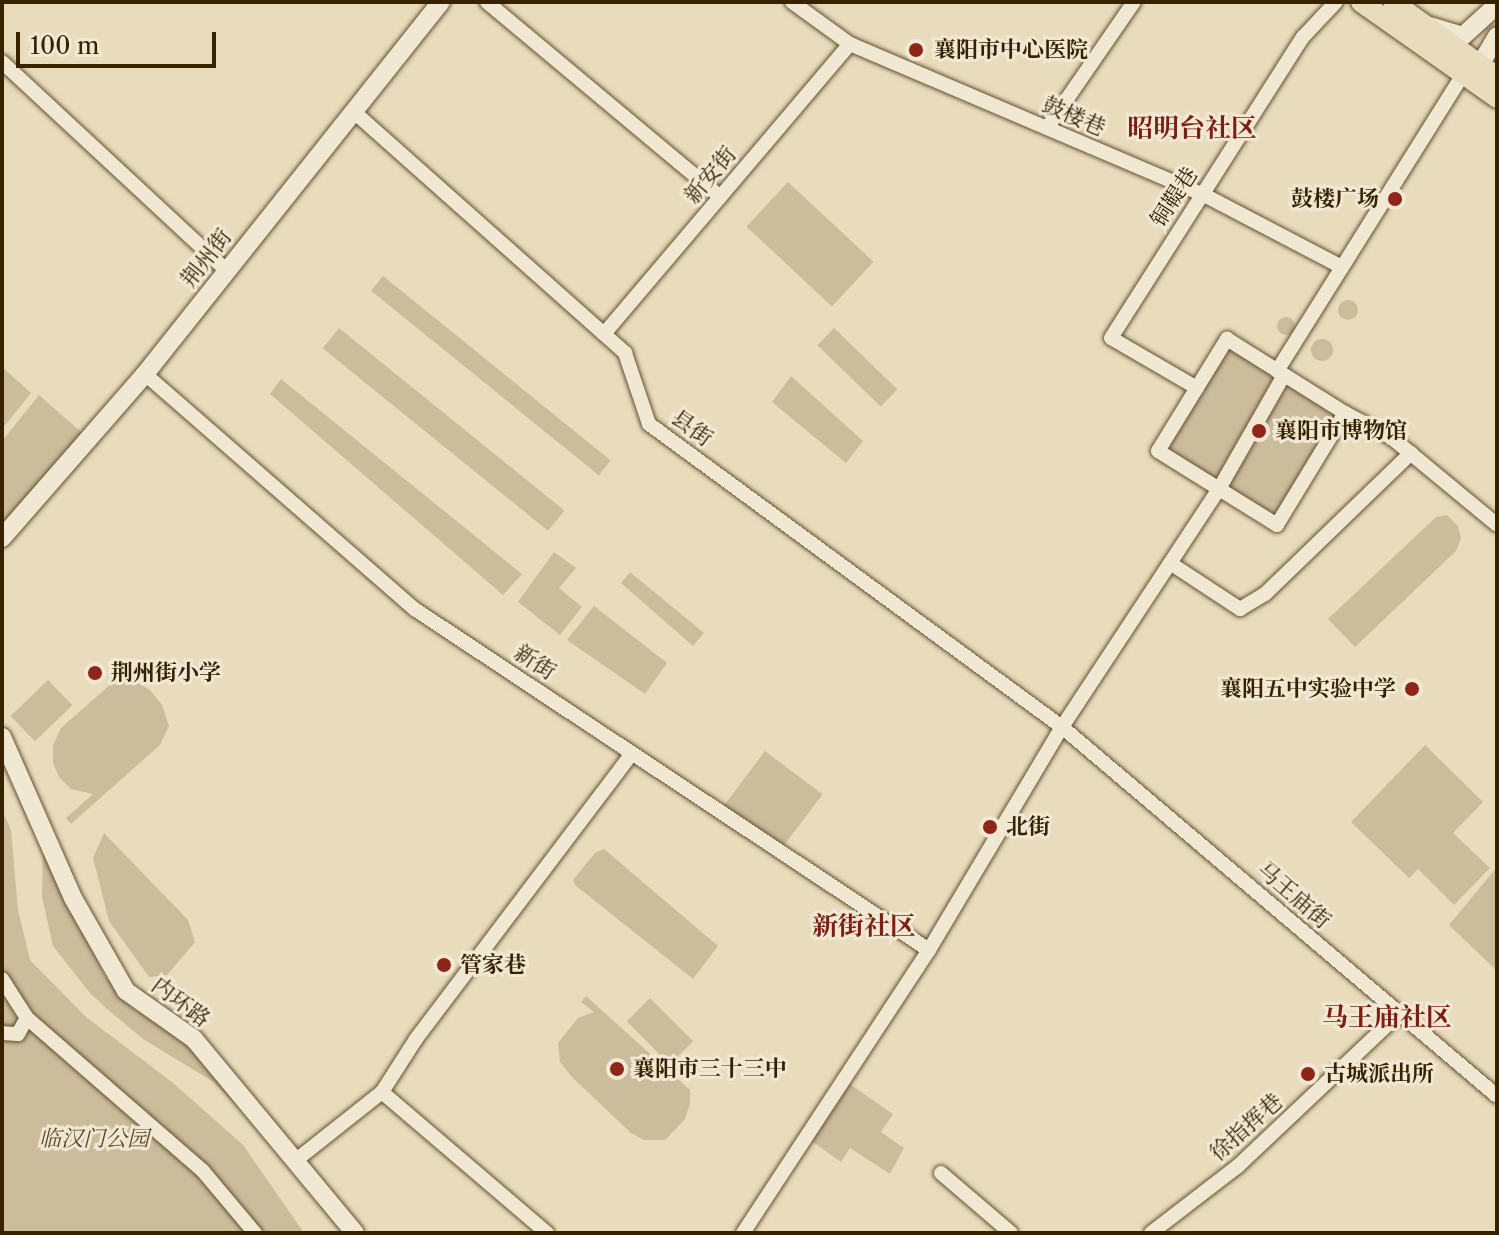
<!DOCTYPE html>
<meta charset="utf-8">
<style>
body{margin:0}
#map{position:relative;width:1499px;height:1235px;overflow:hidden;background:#e9dcbc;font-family:"Libre Caslon Text","Noto Serif SC",serif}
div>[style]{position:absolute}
.green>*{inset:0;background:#cbbc9c;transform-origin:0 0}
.round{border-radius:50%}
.roads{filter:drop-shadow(0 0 2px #64502f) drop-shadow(0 0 2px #64502f)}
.street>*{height:14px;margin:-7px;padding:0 7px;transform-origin:7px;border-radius:7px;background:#f1e8d3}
.secondary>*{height:18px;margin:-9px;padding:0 9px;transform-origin:9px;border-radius:9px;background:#f1e8d3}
.primary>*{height:20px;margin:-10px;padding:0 10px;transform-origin:10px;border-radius:10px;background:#e9dcbc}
.dots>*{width:22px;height:22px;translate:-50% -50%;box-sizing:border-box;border:4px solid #f1e8d3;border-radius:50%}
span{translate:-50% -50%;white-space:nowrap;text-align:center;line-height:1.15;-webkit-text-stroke:6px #f1e8d3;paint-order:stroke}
.poi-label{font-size:22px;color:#372200;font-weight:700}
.left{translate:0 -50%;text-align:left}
.right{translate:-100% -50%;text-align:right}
.street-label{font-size:22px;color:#372200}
.park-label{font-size:22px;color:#5c4827;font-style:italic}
.quarter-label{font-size:26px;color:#7a1f14;font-weight:700}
.frame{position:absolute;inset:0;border:4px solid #372200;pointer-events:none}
.scale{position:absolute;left:16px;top:32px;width:200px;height:36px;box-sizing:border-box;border:4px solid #372200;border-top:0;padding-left:10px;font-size:24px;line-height:28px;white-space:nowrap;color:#372200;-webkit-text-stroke:6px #f1e8d3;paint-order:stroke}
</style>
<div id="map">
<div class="green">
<i style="left:788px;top:182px;width:117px;height:61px;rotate:43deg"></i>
<i style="left:383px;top:276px;width:293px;height:19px;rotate:39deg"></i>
<i class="round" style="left:1338px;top:300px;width:20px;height:20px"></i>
<i class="round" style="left:1277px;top:317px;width:18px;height:18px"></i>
<i style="left:339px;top:328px;width:290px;height:26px;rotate:39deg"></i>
<i style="left:834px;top:328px;width:88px;height:24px;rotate:44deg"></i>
<i style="left:1227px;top:339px;width:139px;height:132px;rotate:32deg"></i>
<i class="round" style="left:1311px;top:339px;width:22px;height:22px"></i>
<i style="clip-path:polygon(2px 367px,31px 393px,2px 429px)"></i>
<i style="clip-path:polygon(791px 376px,863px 441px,846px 463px,772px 402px)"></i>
<i style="clip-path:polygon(281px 379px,522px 574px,503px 595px,270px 394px)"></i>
<i style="clip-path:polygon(39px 395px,89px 439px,2px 538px,2px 441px)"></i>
<i style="clip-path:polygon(1447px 515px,1458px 526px,1461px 538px,1456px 551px,1355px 647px,1328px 619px,1436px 517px)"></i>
<i style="clip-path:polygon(554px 552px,576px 568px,559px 588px,582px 607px,560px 635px,518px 602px)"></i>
<i style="clip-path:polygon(630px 572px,704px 633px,693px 646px,621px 583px)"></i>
<i style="clip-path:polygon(594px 606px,667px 663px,645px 694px,567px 640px)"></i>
<i style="left:48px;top:680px;width:35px;height:52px;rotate:46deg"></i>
<i style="clip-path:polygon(134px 681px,150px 690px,162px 705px,169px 726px,160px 745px,71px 824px,66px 818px,93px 794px,71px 789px,59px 777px,53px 763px,53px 745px,61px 728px,111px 684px)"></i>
<i style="clip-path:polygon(1425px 745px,1483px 802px,1453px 833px,1490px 868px,1454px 905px,1418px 869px,1409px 878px,1351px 822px)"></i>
<i style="left:765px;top:751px;width:72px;height:75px;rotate:37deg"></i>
<i style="clip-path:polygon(2px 809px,11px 830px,18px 910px,30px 960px,86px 1017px,172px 1082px,243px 1145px,304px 1233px,2px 1233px)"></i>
<i style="clip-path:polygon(104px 833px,188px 920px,195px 942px,167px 975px,149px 977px,109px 921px,93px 858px)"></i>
<i style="clip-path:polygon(43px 842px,104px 975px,133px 1009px,179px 1034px,244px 1112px,212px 1081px,143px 1039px,107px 1009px,89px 992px,53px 946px,42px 897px)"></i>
<i style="clip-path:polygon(604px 849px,718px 946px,693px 979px,575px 885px,573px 880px,595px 853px)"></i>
<i style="clip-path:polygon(1497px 867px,1497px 971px,1449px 925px)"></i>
<i style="clip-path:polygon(586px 996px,690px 1090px,690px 1104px,685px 1119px,665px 1140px,644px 1140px,631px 1133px,571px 1076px,560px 1062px,558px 1043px,578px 1018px,594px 1012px,581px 1002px)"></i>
<i style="left:650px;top:998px;width:61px;height:33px;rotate:45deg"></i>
<i style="clip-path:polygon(844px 1080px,893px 1114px,881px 1132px,904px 1148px,890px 1174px,850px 1148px,841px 1162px,806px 1137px)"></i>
</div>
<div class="roads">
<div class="street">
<i style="left:487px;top:2px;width:304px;rotate:39.9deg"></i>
<i style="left:792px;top:2px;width:72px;rotate:35.9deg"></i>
<i style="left:850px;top:44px;width:389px;rotate:23.1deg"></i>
<i style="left:1208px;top:197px;width:151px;rotate:27.6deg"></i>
<i style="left:2px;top:62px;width:307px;rotate:42.9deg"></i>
<i style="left:354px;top:112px;width:363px;rotate:41.6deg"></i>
<i style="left:625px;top:353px;width:75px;rotate:71.3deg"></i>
<i style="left:649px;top:424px;width:512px;rotate:36.27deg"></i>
<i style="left:1062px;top:727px;width:570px;rotate:40.31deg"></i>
<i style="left:1047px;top:128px;width:153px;rotate:-55.4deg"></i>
<i style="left:604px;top:334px;width:380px;rotate:-49.7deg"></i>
<i style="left:1227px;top:339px;width:139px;rotate:32.1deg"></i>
<i style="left:1345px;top:413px;width:131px;rotate:121.3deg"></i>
<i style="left:1277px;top:525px;width:140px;rotate:-148.1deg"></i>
<i style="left:1158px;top:451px;width:132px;rotate:-58.4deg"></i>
<i style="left:1277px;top:371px;width:350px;rotate:-57.9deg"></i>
<i style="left:145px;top:374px;width:359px;rotate:41.1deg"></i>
<i style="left:416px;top:610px;width:615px;rotate:33.54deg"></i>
<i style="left:1197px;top:388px;width:99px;rotate:-149.8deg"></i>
<i style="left:1111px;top:338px;width:357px;rotate:-57.5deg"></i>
<i style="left:1303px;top:37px;width:48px;rotate:-46.7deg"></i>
<i style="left:1345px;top:413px;width:53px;rotate:28deg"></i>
<i style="left:1392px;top:438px;width:136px;rotate:39.6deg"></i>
<i style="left:1170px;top:563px;width:84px;rotate:33.3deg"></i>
<i style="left:1240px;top:609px;width:29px;rotate:-31deg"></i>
<i style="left:1265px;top:594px;width:203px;rotate:-44deg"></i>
<i style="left:2px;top:979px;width:46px;rotate:57.3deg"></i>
<i style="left:27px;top:1018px;width:233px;rotate:41deg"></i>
<i style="left:203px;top:1171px;width:81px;rotate:50deg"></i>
<i style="left:2px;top:1033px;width:16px;rotate:4deg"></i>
<i style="left:18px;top:1034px;width:18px;rotate:-61deg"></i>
<i style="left:295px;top:1161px;width:111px;rotate:-38.4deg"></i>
<i style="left:941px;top:1173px;width:92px;rotate:40.6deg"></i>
<i style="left:547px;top:1233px;width:217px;rotate:-139.5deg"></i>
<i style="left:382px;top:1092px;width:63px;rotate:-57.3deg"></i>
<i style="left:416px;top:1039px;width:358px;rotate:-52.9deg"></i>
<i style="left:743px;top:1233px;width:339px;rotate:-56.7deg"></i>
<i style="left:929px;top:950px;width:260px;rotate:-59.2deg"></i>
<i style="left:1062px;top:727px;width:285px;rotate:-56.6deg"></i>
<i style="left:1219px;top:489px;width:131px;rotate:-60.3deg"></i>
<i style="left:1151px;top:1233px;width:110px;rotate:-37.6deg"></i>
<i style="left:1238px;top:1166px;width:221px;rotate:-43.4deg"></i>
</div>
<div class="secondary">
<i style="left:1430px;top:26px;width:34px;rotate:17deg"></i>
<i style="left:1463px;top:36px;width:46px;rotate:-42.4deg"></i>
<i style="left:1474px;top:75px;width:45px;rotate:-59.5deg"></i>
<i style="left:2px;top:538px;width:218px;rotate:-48.9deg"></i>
<i style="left:145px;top:374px;width:475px;rotate:-51.5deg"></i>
<i style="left:2px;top:737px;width:176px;rotate:66.2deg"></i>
<i style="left:73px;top:898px;width:107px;rotate:60.3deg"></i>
<i style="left:126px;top:991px;width:83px;rotate:35.2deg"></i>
<i style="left:194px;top:1039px;width:252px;rotate:50.3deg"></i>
</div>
<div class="primary">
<i style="left:1361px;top:2px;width:166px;rotate:35.2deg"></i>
<i style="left:1393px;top:2px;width:128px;rotate:35.8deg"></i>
</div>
</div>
<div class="dots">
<i style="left:916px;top:50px;background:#8f2418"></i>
<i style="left:1395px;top:199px;background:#8f2418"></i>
<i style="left:1259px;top:431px;background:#8f2418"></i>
<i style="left:95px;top:673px;background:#8f2418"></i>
<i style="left:1412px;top:689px;background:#8f2418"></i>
<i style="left:990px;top:827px;background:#8f2418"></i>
<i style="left:444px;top:965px;background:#8f2418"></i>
<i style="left:617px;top:1069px;background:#8f2418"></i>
<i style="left:1308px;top:1074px;background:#8f2418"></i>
</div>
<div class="poi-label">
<span class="left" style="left:934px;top:50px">襄阳市中心医院</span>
<span class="right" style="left:1379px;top:199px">鼓楼广场</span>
<span class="left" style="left:1275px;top:431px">襄阳市博物馆</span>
<span class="left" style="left:111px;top:673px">荆州街小学</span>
<span class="right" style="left:1396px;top:689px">襄阳五中实验中学</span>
<span class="left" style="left:1006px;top:827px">北街</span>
<span class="left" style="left:460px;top:965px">管家巷</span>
<span class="left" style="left:633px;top:1069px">襄阳市三十三中</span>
<span class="left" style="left:1324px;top:1074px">古城派出所</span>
</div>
<div class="street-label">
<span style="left:1074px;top:116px;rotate:23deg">鼓楼巷</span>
<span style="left:710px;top:175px;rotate:-50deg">新安街</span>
<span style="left:1174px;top:197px;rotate:-57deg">铜鞮巷</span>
<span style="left:206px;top:258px;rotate:-52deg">荆州街</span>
<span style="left:692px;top:428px;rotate:36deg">县街</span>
<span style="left:535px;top:662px;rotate:33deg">新街</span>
<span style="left:1294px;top:895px;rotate:41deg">马王庙街</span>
<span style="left:181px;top:1002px;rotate:37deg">内环路</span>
<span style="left:1246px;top:1127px;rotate:-42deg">徐指挥巷</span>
</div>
<div class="park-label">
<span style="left:94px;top:1139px">临汉门公园</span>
</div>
<div class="quarter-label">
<span style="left:1192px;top:129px">昭明台社区</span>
<span style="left:864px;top:927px">新街社区</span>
<span style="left:1387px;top:1018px">马王庙社区</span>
</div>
<div class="frame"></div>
<div class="scale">100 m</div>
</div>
